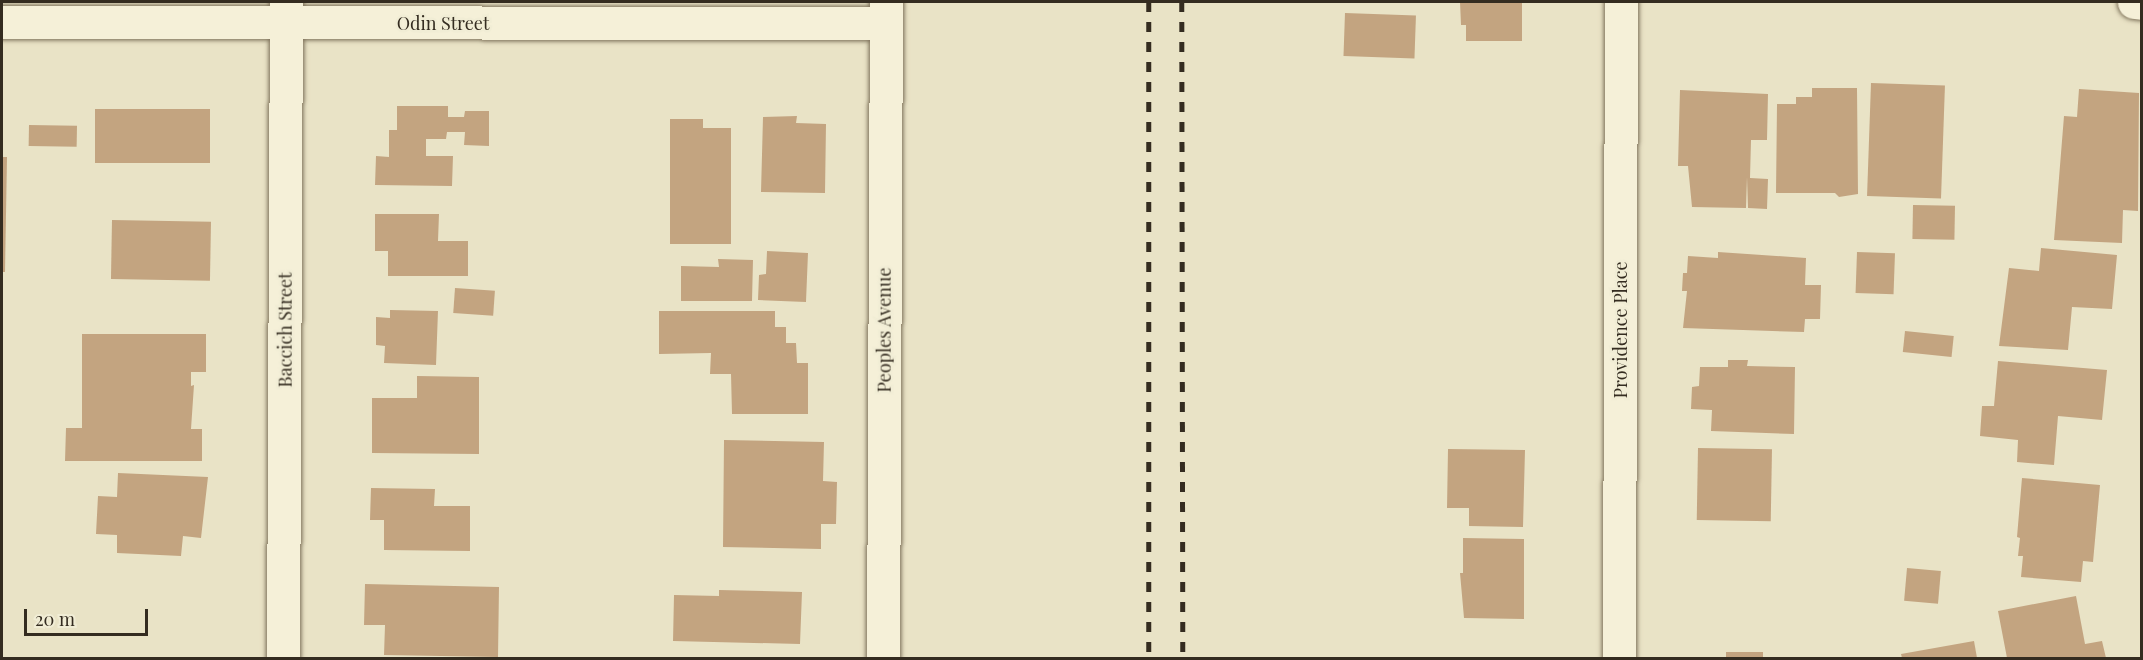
<!DOCTYPE html>
<style>
body{margin:0}
#map{position:relative;width:2143px;height:660px;overflow:hidden;background:#e9e3c6;font-family:"Playfair Display",serif}
div>[style]{position:absolute}
.building>*{inset:0;background:#c3a480;transform-origin:0 0}
.roads{filter:drop-shadow(0 0 2px #82765e) drop-shadow(0 0 2px #82765e)}
.minor>*{height:33px;margin:-16.5px;padding:0 16.5px;transform-origin:16.5px;border-radius:16.5px;background:#f5f0d8}
.rail>*{height:4.5px;margin-top:-2.25px;transform-origin:0;background:repeating-linear-gradient(90deg,#342c20 0 10px,transparent 0 20px)}
span{translate:-50% -50%;white-space:nowrap;text-align:center;line-height:1.15;-webkit-text-stroke:5px #f1edd5;paint-order:stroke}
.street-label{font-size:18px;color:#342c20}
.frame{position:absolute;inset:0;border:3px solid #342c20;pointer-events:none}
.scale{position:absolute;left:24px;top:609px;width:124px;height:27px;box-sizing:border-box;border:3px solid #342c20;border-top:0;padding-left:8px;font-size:18px;line-height:21px;white-space:nowrap;color:#342c20;-webkit-text-stroke:4px #f1edd5;paint-order:stroke}
</style>
<div id="map">
<div class="building">
<i style="clip-path:polygon(1460px 2px,1522px 2px,1522px 41px,1466px 41px,1466px 25px,1461px 25px)"></i>
<i style="left:1345px;top:13px;width:71px;height:43px;rotate:2deg"></i>
<i style="left:1871px;top:83px;width:74px;height:113px;rotate:2deg"></i>
<i style="clip-path:polygon(1812px 88px,1857px 88px,1858px 194px,1839px 197px,1835px 193px,1776px 193px,1777px 104px,1796px 104px,1796px 97px,1812px 97px)"></i>
<i style="clip-path:polygon(2079px 89px,2139px 93px,2138px 211px,2123px 210px,2122px 243px,2054px 240px,2064px 116px,2077px 117px)"></i>
<i style="clip-path:polygon(1680px 90px,1768px 94px,1767px 140px,1751px 140px,1750px 178px,1768px 179px,1767px 209px,1748px 208px,1747px 177px,1746px 208px,1692px 207px,1688px 166px,1678px 166px)"></i>
<i style="clip-path:polygon(397px 106px,448px 106px,448px 117px,464px 117px,465px 111px,489px 111px,489px 146px,464px 145px,465px 132px,447px 132px,446px 139px,426px 139px,426px 156px,453px 156px,452px 186px,375px 185px,376px 156px,389px 157px,389px 130px,397px 130px)"></i>
<i style="left:95px;top:109px;width:115px;height:54px"></i>
<i style="clip-path:polygon(797px 116px,796px 123px,826px 124px,825px 193px,761px 192px,763px 117px)"></i>
<i style="clip-path:polygon(670px 119px,703px 119px,703px 128px,731px 128px,731px 244px,670px 244px)"></i>
<i style="left:29px;top:125px;width:48px;height:21px;rotate:1deg"></i>
<i style="clip-path:polygon(2px 157px,7px 157px,5px 272px,2px 272px)"></i>
<i style="left:1913px;top:205px;width:42px;height:34px;rotate:1deg"></i>
<i style="clip-path:polygon(375px 214px,439px 214px,438px 241px,468px 241px,468px 276px,388px 276px,388px 251px,375px 251px)"></i>
<i style="left:112px;top:220px;width:99px;height:59px;rotate:1deg"></i>
<i style="clip-path:polygon(2041px 248px,2117px 255px,2112px 309px,2072px 307px,2068px 350px,1999px 346px,2009px 268px,2039px 271px)"></i>
<i style="clip-path:polygon(767px 251px,808px 253px,806px 302px,758px 300px,759px 275px,766px 274px)"></i>
<i style="clip-path:polygon(1718px 252px,1806px 258px,1805px 285px,1821px 285px,1820px 319px,1805px 319px,1804px 332px,1683px 328px,1687px 291px,1682px 291px,1683px 273px,1687px 273px,1688px 256px,1718px 258px)"></i>
<i style="left:1857px;top:252px;width:38px;height:41px;rotate:2deg"></i>
<i style="clip-path:polygon(718px 259px,753px 260px,752px 301px,681px 301px,681px 266px,719px 267px)"></i>
<i style="left:455px;top:288px;width:40px;height:25px;rotate:4deg"></i>
<i style="clip-path:polygon(390px 310px,438px 311px,436px 365px,384px 363px,385px 346px,376px 345px,376px 317px,390px 318px)"></i>
<i style="clip-path:polygon(659px 311px,775px 311px,775px 327px,786px 327px,786px 343px,796px 343px,797px 363px,808px 363px,808px 414px,732px 414px,731px 374px,710px 374px,711px 353px,659px 354px)"></i>
<i style="left:1905px;top:331px;width:49px;height:21px;rotate:6deg"></i>
<i style="clip-path:polygon(82px 334px,206px 334px,206px 372px,191px 372px,191px 386px,194px 385px,191px 429px,202px 429px,202px 461px,65px 461px,66px 428px,82px 428px)"></i>
<i style="clip-path:polygon(1728px 360px,1748px 360px,1747px 366px,1795px 367px,1794px 434px,1711px 431px,1712px 410px,1691px 409px,1692px 387px,1699px 386px,1700px 367px,1728px 367px)"></i>
<i style="clip-path:polygon(1998px 361px,2107px 370px,2102px 420px,2058px 416px,2054px 465px,2017px 462px,2018px 440px,1980px 436px,1982px 406px,1994px 406px)"></i>
<i style="clip-path:polygon(417px 376px,479px 377px,479px 454px,372px 453px,372px 398px,417px 398px)"></i>
<i style="clip-path:polygon(724px 440px,824px 442px,823px 481px,837px 482px,836px 524px,821px 524px,821px 549px,723px 547px)"></i>
<i style="left:1698px;top:448px;width:74px;height:72px;rotate:1deg"></i>
<i style="clip-path:polygon(1448px 449px,1525px 450px,1523px 527px,1469px 526px,1469px 508px,1447px 508px)"></i>
<i style="clip-path:polygon(118px 473px,208px 477px,201px 538px,183px 536px,181px 556px,117px 553px,117px 535px,96px 534px,98px 496px,117px 497px)"></i>
<i style="clip-path:polygon(2022px 478px,2100px 485px,2093px 562px,2083px 561px,2081px 582px,2021px 577px,2023px 556px,2018px 556px,2020px 538px,2017px 537px)"></i>
<i style="clip-path:polygon(371px 488px,435px 489px,434px 506px,470px 506px,470px 551px,384px 550px,384px 520px,370px 520px)"></i>
<i style="clip-path:polygon(1463px 538px,1524px 539px,1524px 619px,1464px 618px,1460px 573px,1463px 573px)"></i>
<i style="left:1907px;top:568px;width:34px;height:33px;rotate:5deg"></i>
<i style="clip-path:polygon(365px 584px,499px 587px,498px 657px,384px 655px,385px 625px,364px 625px)"></i>
<i style="clip-path:polygon(719px 590px,802px 592px,800px 644px,673px 641px,674px 595px,719px 596px)"></i>
<i style="clip-path:polygon(2076px 596px,2085px 644px,2102px 641px,2106px 658px,2007px 658px,1998px 611px)"></i>
<i style="clip-path:polygon(1974px 641px,1977px 658px,1902px 658px,1901px 654px)"></i>
<i style="left:1726px;top:652px;width:37px;height:6px"></i>
</div>
<div class="roads">
<div class="minor">
<i style="left:2134px;top:2px;width:8px;rotate:7deg"></i>
<i style="left:2px;top:22px;width:883px;rotate:0.06deg"></i>
<i style="left:283px;top:658px;width:655px;rotate:-89.74deg"></i>
<i style="left:883px;top:658px;width:656px;rotate:-89.74deg"></i>
<i style="left:1619px;top:658px;width:656px;rotate:-89.83deg"></i>
</div>
</div>
<div class="rail">
<i style="left:1149px;top:2px;width:656px;rotate:90deg"></i>
<i style="left:1182px;top:2px;width:656px;rotate:89.91deg"></i>
</div>
<div class="street-label">
<span style="left:443px;top:23px">Odin Street</span>
<span style="left:285px;top:330px;rotate:-90deg">Baccich Street</span>
<span style="left:884px;top:330px;rotate:-90deg">Peoples Avenue</span>
<span style="left:1620px;top:330px;rotate:-90deg">Providence Place</span>
</div>
<div class="frame"></div>
<div class="scale">20 m</div>
</div>
